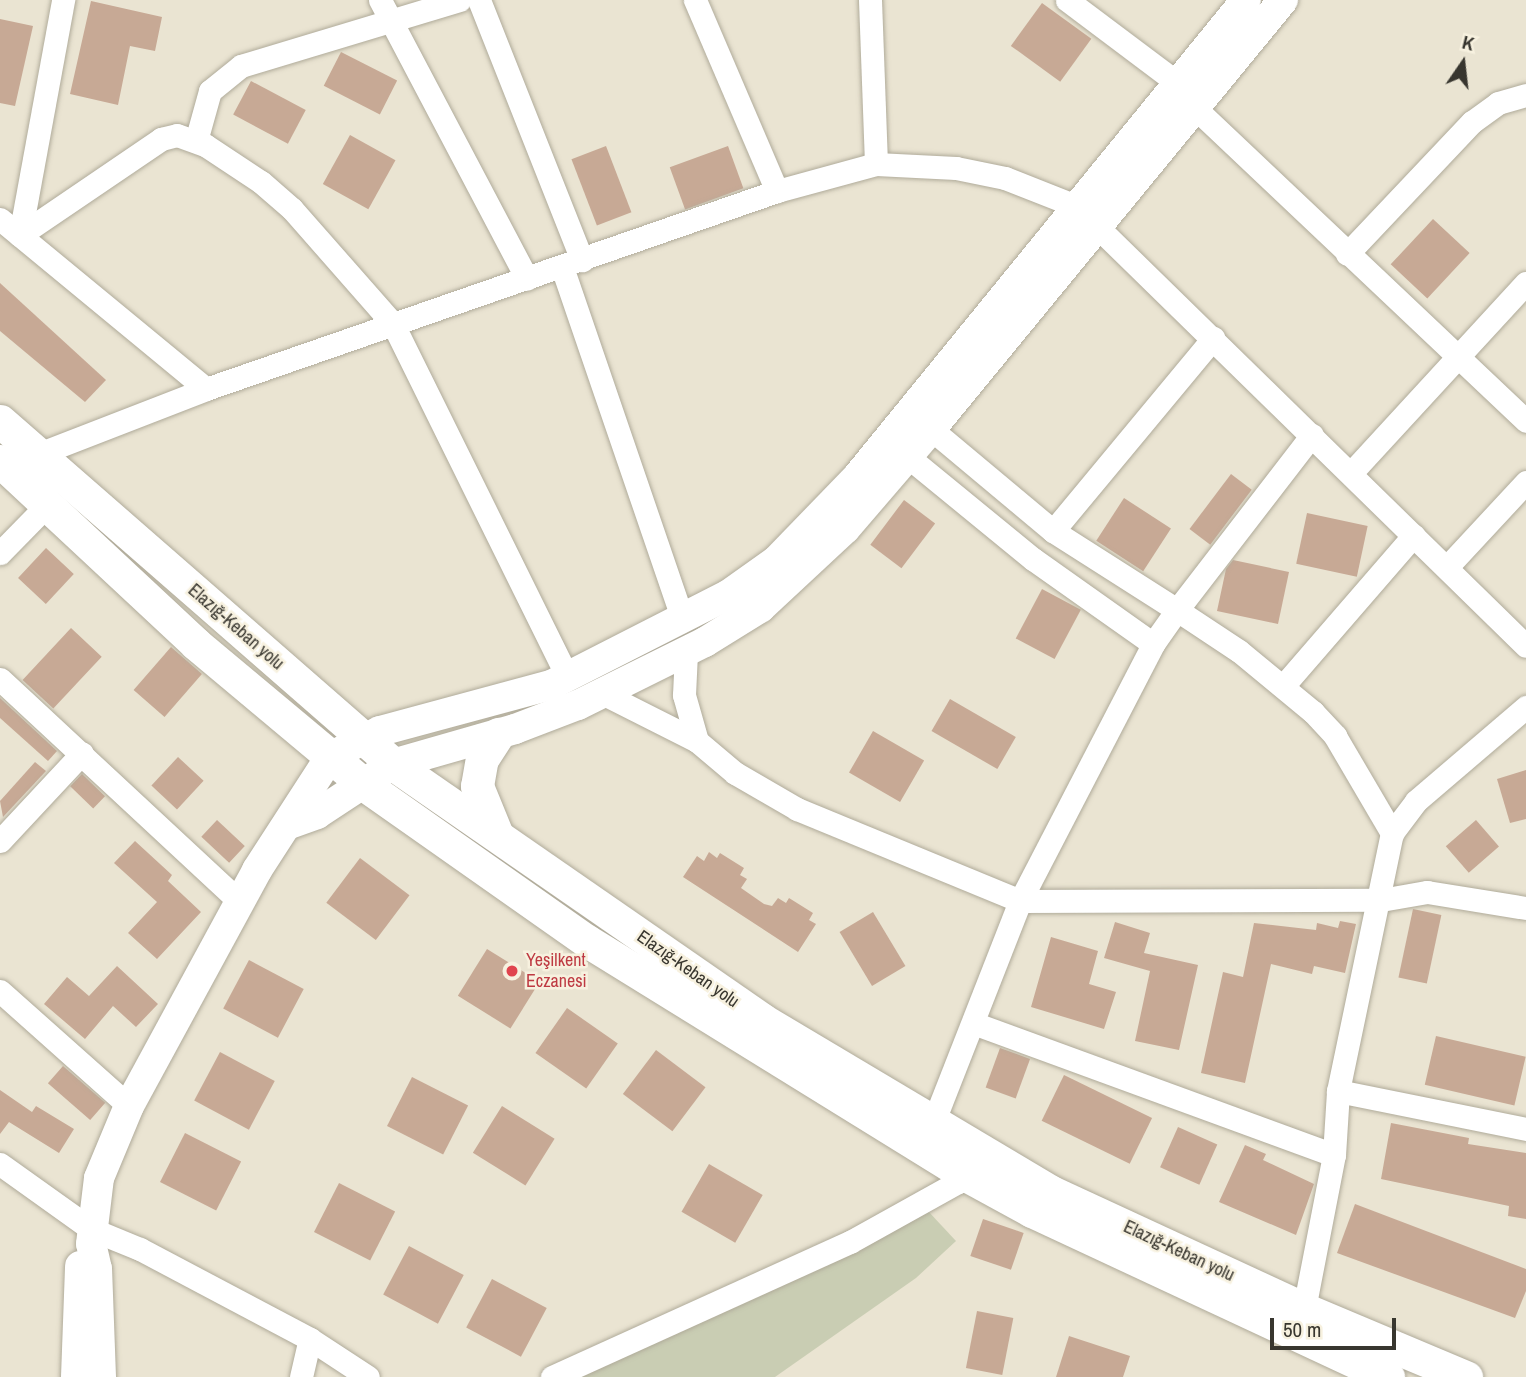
<!DOCTYPE html>
<meta charset="utf-8">
<style>
body{margin:0}
#map{position:relative;width:1526px;height:1377px;overflow:hidden;background:#eae4d2;font-family:"Archivo Narrow",sans-serif}
div>[style]{position:absolute}
.green>*{inset:0;background:#c9cdb3}
.building>*{inset:0;background:#c7a995;transform-origin:0 0}
.roads{filter:drop-shadow(0 0 2px #b0ab9a) drop-shadow(0 0 2px #b0ab9a)}
.minor>*{height:23px;margin:-11.5px;padding:0 11.5px;transform-origin:11.5px;border-radius:11.5px;background:#fff}
.major>*{height:30px;margin:-15px;padding:0 15px;transform-origin:15px;border-radius:15px;background:#fff}
.highway>*{height:33px;margin:-16.5px;padding:0 16.5px;transform-origin:16.5px;border-radius:16.5px;background:#fff}
.dots>*{width:19px;height:19px;translate:-50% -50%;box-sizing:border-box;border:4px solid #f7f1df;border-radius:50%}
span{translate:-50% -50%;white-space:nowrap;text-align:center;line-height:1.15;-webkit-text-stroke:5px #f7f1df;paint-order:stroke}
.street-label{font-size:18px;color:#38362f}
.health-label{font-size:18px;color:#be3a42}
.left{translate:0 -50%;text-align:left}
.north{position:absolute;left:1428px;top:28px;width:70px;height:70px;-webkit-text-stroke:5px #f7f1df;paint-order:stroke;rotate:14deg;font-size:19px;font-weight:700;line-height:28px;text-align:center;color:#38362f}
.north::after{content:'';display:block;margin:auto;width:24px;height:32px;background:#38362f;clip-path:polygon(50% 0,100% 100%,50% 72%,0 100%)}
.scale{position:absolute;left:1270px;top:1318px;width:126px;height:32px;box-sizing:border-box;border:4px solid #38362f;border-top:0;padding-left:9px;font-size:21px;line-height:24px;white-space:nowrap;color:#38362f;-webkit-text-stroke:5px #f7f1df;paint-order:stroke}
</style>
<div id="map">
<div class="green">
<i style="clip-path:polygon(928px 1211px,956px 1241px,916px 1278px,775px 1377px,581px 1377px)"></i>
</div>
<div class="building">
<i style="clip-path:polygon(91px 1px,162px 17px,155px 51px,130px 46px,118px 105px,70px 94px)"></i>
<i style="left:1042px;top:3px;width:61px;height:53px;rotate:36deg"></i>
<i style="clip-path:polygon(0 19px,33px 26px,15px 106px,0 103px)"></i>
<i style="left:341px;top:52px;width:63px;height:38px;rotate:27deg"></i>
<i style="left:251px;top:81px;width:62px;height:38px;rotate:28deg"></i>
<i style="left:350px;top:135px;width:52px;height:56px;rotate:29deg"></i>
<i style="left:606px;top:146px;width:71px;height:37px;rotate:69deg"></i>
<i style="left:728px;top:146px;width:45px;height:62px;rotate:70deg"></i>
<i style="left:1433px;top:219px;width:50px;height:62px;rotate:43deg"></i>
<i style="clip-path:polygon(0 283px,106px 380px,85px 402px,0 331px)"></i>
<i style="left:1231px;top:474px;width:26px;height:69px;rotate:37deg"></i>
<i style="left:1124px;top:498px;width:56px;height:51px;rotate:33deg"></i>
<i style="left:904px;top:500px;width:39px;height:56px;rotate:37deg"></i>
<i style="left:1307px;top:513px;width:62px;height:52px;rotate:12deg"></i>
<i style="left:46px;top:548px;width:38px;height:41px;rotate:43deg"></i>
<i style="clip-path:polygon(1233px 560px,1289px 572px,1278px 624px,1217px 611px,1226px 569px)"></i>
<i style="left:1042px;top:589px;width:44px;height:56px;rotate:28deg"></i>
<i style="left:71px;top:628px;width:42px;height:71px;rotate:43deg"></i>
<i style="left:171px;top:647px;width:41px;height:57px;rotate:41deg"></i>
<i style="clip-path:polygon(0 698px,57px 751px,48px 761px,0 718px)"></i>
<i style="left:950px;top:699px;width:76px;height:37px;rotate:30deg"></i>
<i style="left:873px;top:731px;width:59px;height:48px;rotate:30deg"></i>
<i style="left:178px;top:757px;width:35px;height:39px;rotate:43deg"></i>
<i style="clip-path:polygon(35px 762px,46px 771px,3px 817px,0 801px)"></i>
<i style="clip-path:polygon(1526px 770px,1526px 819px,1510px 823px,1497px 779px)"></i>
<i style="left:82px;top:774px;width:32px;height:17px;rotate:44deg"></i>
<i style="left:217px;top:820px;width:38px;height:23px;rotate:43deg"></i>
<i style="left:1476px;top:820px;width:35px;height:40px;rotate:49deg"></i>
<i style="clip-path:polygon(135px 841px,172px 875px,168px 881px,201px 912px,157px 959px,128px 933px,157px 902px,114px 863px)"></i>
<i style="clip-path:polygon(709px 852px,717px 858px,720px 853px,744px 868px,740px 875px,747px 879px,741px 888px,764px 904px,772px 906px,778px 898px,786px 903px,789px 898px,813px 913px,809px 920px,816px 924px,798px 952px,683px 877px,697px 856px,704px 861px)"></i>
<i style="left:360px;top:858px;width:62px;height:56px;rotate:37deg"></i>
<i style="left:1413px;top:909px;width:29px;height:70px;rotate:12deg"></i>
<i style="left:873px;top:912px;width:63px;height:39px;rotate:59deg"></i>
<i style="clip-path:polygon(1340px 921px,1356px 924px,1345px 973px,1314px 966px,1312px 974px,1271px 964px,1245px 1083px,1201px 1073px,1223px 972px,1243px 977px,1254px 923px,1316px 930px,1317px 923px,1338px 928px)"></i>
<i style="clip-path:polygon(1115px 922px,1150px 933px,1144px 953px,1198px 965px,1179px 1050px,1135px 1041px,1150px 971px,1104px 958px)"></i>
<i style="clip-path:polygon(1051px 937px,1098px 951px,1089px 984px,1116px 992px,1104px 1029px,1031px 1007px)"></i>
<i style="left:487px;top:949px;width:62px;height:55px;rotate:32deg"></i>
<i style="left:249px;top:960px;width:62px;height:55px;rotate:28deg"></i>
<i style="clip-path:polygon(117px 966px,158px 1004px,136px 1027px,113px 1006px,85px 1039px,44px 1004px,67px 977px,89px 996px)"></i>
<i style="left:567px;top:1008px;width:62px;height:55px;rotate:35deg"></i>
<i style="left:1436px;top:1036px;width:92px;height:50px;rotate:13deg"></i>
<i style="left:1000px;top:1048px;width:32px;height:42px;rotate:20deg"></i>
<i style="left:656px;top:1050px;width:62px;height:55px;rotate:37deg"></i>
<i style="left:220px;top:1052px;width:62px;height:55px;rotate:28deg"></i>
<i style="left:63px;top:1066px;width:56px;height:23px;rotate:41deg"></i>
<i style="left:1064px;top:1075px;width:98px;height:51px;rotate:26deg"></i>
<i style="left:412px;top:1077px;width:63px;height:55px;rotate:27deg"></i>
<i style="clip-path:polygon(0 1090px,32px 1112px,36px 1106px,74px 1129px,59px 1153px,9px 1122px,0 1134px)"></i>
<i style="left:502px;top:1106px;width:62px;height:55px;rotate:32deg"></i>
<i style="clip-path:polygon(1391px 1123px,1469px 1138px,1468px 1144px,1526px 1153px,1526px 1219px,1508px 1216px,1509px 1206px,1381px 1179px)"></i>
<i style="left:1178px;top:1127px;width:43px;height:44px;rotate:24deg"></i>
<i style="left:185px;top:1133px;width:63px;height:55px;rotate:27deg"></i>
<i style="clip-path:polygon(1245px 1145px,1266px 1154px,1263px 1160px,1314px 1184px,1296px 1235px,1219px 1202px)"></i>
<i style="left:709px;top:1164px;width:62px;height:55px;rotate:30deg"></i>
<i style="left:339px;top:1183px;width:63px;height:55px;rotate:27deg"></i>
<i style="clip-path:polygon(1355px 1204px,1526px 1269px,1526px 1291px,1515px 1318px,1337px 1253px)"></i>
<i style="left:983px;top:1219px;width:43px;height:39px;rotate:19deg"></i>
<i style="left:409px;top:1246px;width:62px;height:55px;rotate:28deg"></i>
<i style="left:492px;top:1279px;width:62px;height:55px;rotate:28deg"></i>
<i style="left:977px;top:1311px;width:37px;height:58px;rotate:11deg"></i>
<i style="clip-path:polygon(1069px 1336px,1130px 1356px,1123px 1377px,1056px 1377px)"></i>
</div>
<div class="roads">
<div class="minor">
<i style="left:380px;top:0;width:315px;rotate:62.2deg"></i>
<i style="left:479px;top:0;width:280px;rotate:68.4deg"></i>
<i style="left:695px;top:0;width:208px;rotate:66.8deg"></i>
<i style="left:870px;top:0;width:164px;rotate:87.9deg"></i>
<i style="left:1067px;top:0;width:140px;rotate:36.9deg"></i>
<i style="left:1194px;top:107px;width:457px;rotate:43.4deg"></i>
<i style="left:196px;top:141px;width:52px;rotate:-74.4deg"></i>
<i style="left:210px;top:91px;width:40px;rotate:-39deg"></i>
<i style="left:241px;top:66px;width:228px;rotate:-16.8deg"></i>
<i style="left:0;top:219px;width:267px;rotate:39.5deg"></i>
<i style="left:20px;top:235px;width:171px;rotate:-34.2deg"></i>
<i style="left:161px;top:139px;width:16px;rotate:-14deg"></i>
<i style="left:177px;top:135px;width:30px;rotate:20deg"></i>
<i style="left:205px;top:145px;width:67px;rotate:33.5deg"></i>
<i style="left:261px;top:182px;width:41px;rotate:41.1deg"></i>
<i style="left:292px;top:209px;width:153px;rotate:48.7deg"></i>
<i style="left:393px;top:324px;width:395px;rotate:63.7deg"></i>
<i style="left:20px;top:235px;width:239px;rotate:-79.6deg"></i>
<i style="left:1347px;top:254px;width:182px;rotate:-46.6deg"></i>
<i style="left:1472px;top:122px;width:32px;rotate:-36deg"></i>
<i style="left:1498px;top:103px;width:29px;rotate:-16deg"></i>
<i style="left:562px;top:267px;width:373px;rotate:71.1deg"></i>
<i style="left:931px;top:429px;width:159px;rotate:39.9deg"></i>
<i style="left:1053px;top:531px;width:147px;rotate:32.5deg"></i>
<i style="left:1177px;top:610px;width:221px;rotate:-52.4deg"></i>
<i style="left:36px;top:455px;width:182px;rotate:-21.2deg"></i>
<i style="left:206px;top:389px;width:604px;rotate:-19.12deg"></i>
<i style="left:777px;top:191px;width:103px;rotate:-15.3deg"></i>
<i style="left:876px;top:164px;width:80px;rotate:2.9deg"></i>
<i style="left:956px;top:168px;width:50px;rotate:11.5deg"></i>
<i style="left:1005px;top:178px;width:76px;rotate:21.5deg"></i>
<i style="left:1076px;top:206px;width:629px;rotate:44.36deg"></i>
<i style="left:907px;top:456px;width:163px;rotate:39.3deg"></i>
<i style="left:1033px;top:559px;width:147px;rotate:35.3deg"></i>
<i style="left:1351px;top:473px;width:258px;rotate:-47.4deg"></i>
<i style="left:1053px;top:531px;width:251px;rotate:-50.3deg"></i>
<i style="left:0;top:553px;width:67px;rotate:-45.6deg"></i>
<i style="left:1447px;top:567px;width:116px;rotate:-47.1deg"></i>
<i style="left:0;top:679px;width:328px;rotate:42.9deg"></i>
<i style="left:1284px;top:685px;width:198px;rotate:-49.1deg"></i>
<i style="left:602px;top:693px;width:106px;rotate:26.8deg"></i>
<i style="left:697px;top:741px;width:48px;rotate:-105.8deg"></i>
<i style="left:684px;top:695px;width:43px;rotate:-87.3deg"></i>
<i style="left:697px;top:741px;width:50px;rotate:40.1deg"></i>
<i style="left:735px;top:773px;width:72px;rotate:30.1deg"></i>
<i style="left:797px;top:809px;width:241px;rotate:22.4deg"></i>
<i style="left:1020px;top:901px;width:361px;rotate:-0.2deg"></i>
<i style="left:1381px;top:900px;width:47px;rotate:-9.9deg"></i>
<i style="left:1427px;top:892px;width:100px;rotate:9.2deg"></i>
<i style="left:0;top:841px;width:120px;rotate:-47deg"></i>
<i style="left:0;top:991px;width:173px;rotate:41.7deg"></i>
<i style="left:973px;top:1023px;width:384px;rotate:20.1deg"></i>
<i style="left:1338px;top:1091px;width:192px;rotate:11.4deg"></i>
<i style="left:933px;top:1123px;width:238px;rotate:-68.6deg"></i>
<i style="left:1020px;top:901px;width:289px;rotate:-62.6deg"></i>
<i style="left:1153px;top:644px;width:42px;rotate:-54.8deg"></i>
<i style="left:1177px;top:610px;width:74px;rotate:33.5deg"></i>
<i style="left:1239px;top:651px;width:96px;rotate:39.5deg"></i>
<i style="left:1313px;top:712px;width:33px;rotate:47deg"></i>
<i style="left:1335px;top:736px;width:113px;rotate:59.6deg"></i>
<i style="left:0;top:1164px;width:112px;rotate:35.5deg"></i>
<i style="left:91px;top:1229px;width:53px;rotate:22.2deg"></i>
<i style="left:140px;top:1249px;width:192px;rotate:27.9deg"></i>
<i style="left:310px;top:1339px;width:69px;rotate:33.2deg"></i>
<i style="left:1304px;top:1309px;width:157px;rotate:-79deg"></i>
<i style="left:1334px;top:1155px;width:64px;rotate:-86.4deg"></i>
<i style="left:1338px;top:1091px;width:264px;rotate:-78.2deg"></i>
<i style="left:1392px;top:833px;width:40px;rotate:-53deg"></i>
<i style="left:1416px;top:801px;width:145px;rotate:-40.5deg"></i>
<i style="left:301px;top:1377px;width:39px;rotate:-77deg"></i>
<i style="left:552px;top:1377px;width:327px;rotate:-24.4deg"></i>
<i style="left:850px;top:1242px;width:124px;rotate:-29.1deg"></i>
<i style="left:958px;top:1182px;width:10px;rotate:-53deg"></i>
</div>
<div class="major">
<i style="left:287px;top:825px;width:32px;rotate:-20deg"></i>
<i style="left:317px;top:814px;width:91px;rotate:-33.3deg"></i>
<i style="left:393px;top:764px;width:127px;rotate:-16deg"></i>
<i style="left:515px;top:729px;width:67px;rotate:-20.9deg"></i>
<i style="left:578px;top:705px;width:142px;rotate:-26.4deg"></i>
<i style="left:705px;top:642px;width:65px;rotate:-31.7deg"></i>
<i style="left:760px;top:608px;width:116px;rotate:-42.9deg"></i>
<i style="left:845px;top:529px;width:132px;rotate:-49.3deg"></i>
<i style="left:931px;top:429px;width:555px;rotate:-50.63deg"></i>
<i style="left:76px;top:1377px;width:111px;rotate:-87.9deg"></i>
<i style="left:101px;top:1377px;width:108px;rotate:-92.1deg"></i>
<i style="left:97px;top:1269px;width:26px;rotate:-103deg"></i>
<i style="left:91px;top:1244px;width:66px;rotate:-83.1deg"></i>
<i style="left:99px;top:1178px;width:78px;rotate:-67.4deg"></i>
<i style="left:129px;top:1106px;width:268px;rotate:-61.5deg"></i>
<i style="left:257px;top:870px;width:135px;rotate:-57.1deg"></i>
<i style="left:330px;top:757px;width:56px;rotate:-27.5deg"></i>
<i style="left:380px;top:731px;width:177px;rotate:-15.1deg"></i>
<i style="left:551px;top:685px;width:199px;rotate:-27deg"></i>
<i style="left:728px;top:595px;width:60px;rotate:-35.5deg"></i>
<i style="left:777px;top:560px;width:117px;rotate:-46deg"></i>
<i style="left:858px;top:476px;width:614px;rotate:-50.82deg"></i>
</div>
<div class="highway">
<i style="left:0;top:421px;width:522px;rotate:41.11deg"></i>
<i style="left:393px;top:764px;width:448px;rotate:34.7deg"></i>
<i style="left:761px;top:1019px;width:335px;rotate:30.8deg"></i>
<i style="left:1049px;top:1191px;width:281px;rotate:24.8deg"></i>
<i style="left:1304px;top:1309px;width:176px;rotate:22.8deg"></i>
<i style="left:0;top:461px;width:268px;rotate:43deg"></i>
<i style="left:196px;top:644px;width:217px;rotate:39.9deg"></i>
<i style="left:362px;top:783px;width:275px;rotate:35.1deg"></i>
<i style="left:587px;top:941px;width:443px;rotate:31.7deg"></i>
<i style="left:964px;top:1174px;width:77px;rotate:28.6deg"></i>
<i style="left:1032px;top:1211px;width:393px;rotate:25deg"></i>
<i style="left:497px;top:835px;width:53px;rotate:-112.2deg"></i>
<i style="left:477px;top:786px;width:27px;rotate:-80deg"></i>
<i style="left:482px;top:759px;width:30px;rotate:-57deg"></i>
</div>
</div>
<div class="dots">
<i style="left:512px;top:971px;background:#e0444e"></i>
</div>
<div class="street-label">
<span style="left:236px;top:627px;rotate:41deg">Elazığ-Keban yolu</span>
<span style="left:688px;top:969px;rotate:35deg">Elazığ-Keban yolu</span>
<span style="left:1179px;top:1251px;rotate:25deg">Elazığ-Keban yolu</span>
</div>
<div class="health-label">
<span class="left" style="left:526px;top:971px">Yeşilkent<br>Eczanesi</span>
</div>
<div class="north">K</div>
<div class="scale">50 m</div>
</div>
